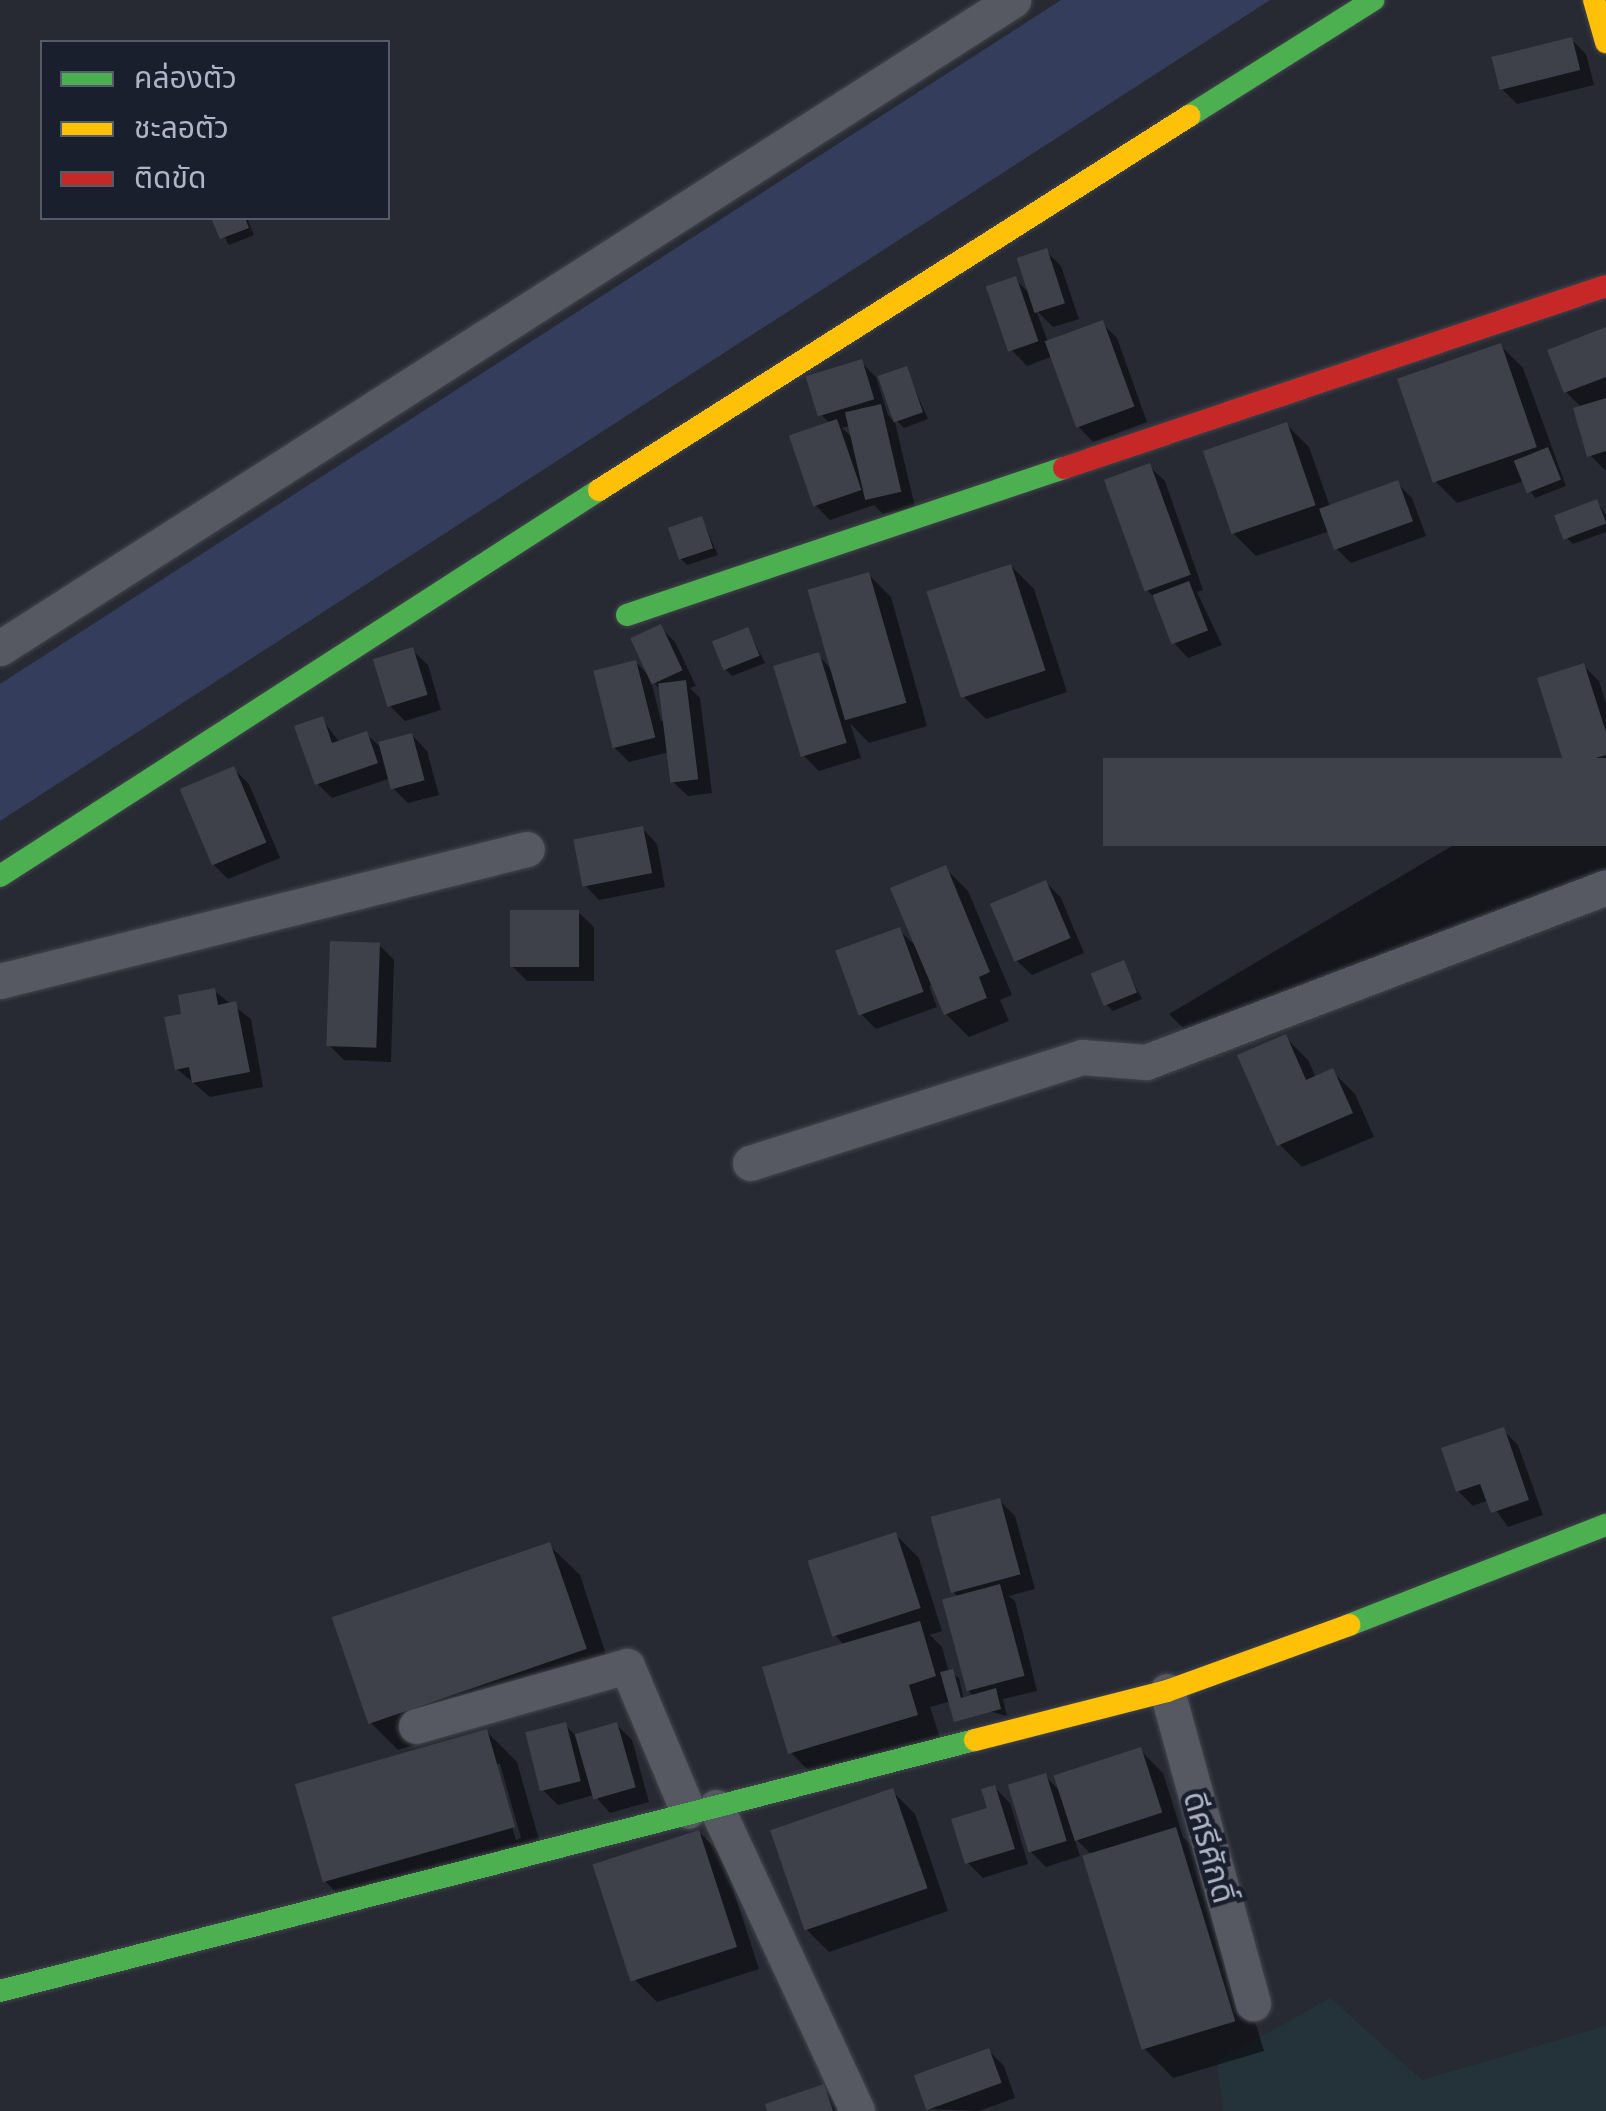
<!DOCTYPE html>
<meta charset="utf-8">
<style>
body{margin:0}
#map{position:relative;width:1606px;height:2111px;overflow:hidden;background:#272a33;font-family:Manrope,"Noto Sans Thai",sans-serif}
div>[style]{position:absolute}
.green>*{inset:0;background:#243239}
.water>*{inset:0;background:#343e5c}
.shadow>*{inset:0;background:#0007}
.building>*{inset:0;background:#3e414a;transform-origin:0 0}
.roads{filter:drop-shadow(0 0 2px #43454c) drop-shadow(0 0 2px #43454c)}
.street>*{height:35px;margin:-17.5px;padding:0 17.5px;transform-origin:17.5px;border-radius:17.5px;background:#565862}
.fast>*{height:22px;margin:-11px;padding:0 11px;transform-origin:11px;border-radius:11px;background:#4caf50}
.slow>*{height:22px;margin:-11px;padding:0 11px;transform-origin:11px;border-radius:11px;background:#ffc107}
.jam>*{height:22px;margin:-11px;padding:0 11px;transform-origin:11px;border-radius:11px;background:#c62828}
span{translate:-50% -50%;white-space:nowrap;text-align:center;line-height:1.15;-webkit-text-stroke:9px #1a1f2e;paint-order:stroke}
.street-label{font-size:32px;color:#afb4c6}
.legend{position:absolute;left:40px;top:40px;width:350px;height:180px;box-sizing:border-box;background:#1a1f2e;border:2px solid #565b6b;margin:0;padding:12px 18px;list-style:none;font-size:30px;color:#afb4c6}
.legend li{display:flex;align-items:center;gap:20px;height:50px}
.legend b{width:50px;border:2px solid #565b6b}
</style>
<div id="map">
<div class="green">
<i style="clip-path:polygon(1330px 1998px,1422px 2080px,1606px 2026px,1606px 2111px,1223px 2111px,1217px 2061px)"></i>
</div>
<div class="water">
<i style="clip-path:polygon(1061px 0,1270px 0,0 821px,0 684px)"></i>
</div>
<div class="shadow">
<i style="clip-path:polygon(1571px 39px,1586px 54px,1594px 85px,1517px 104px,1502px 89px)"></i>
<i style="clip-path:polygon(214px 218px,247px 218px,254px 235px,229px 245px)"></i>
<i style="clip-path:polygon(1046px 251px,1061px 266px,1079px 319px,1053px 327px,1036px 310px,1048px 342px,1102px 323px,1117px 338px,1147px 422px,1093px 442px,1078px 426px,1053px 356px,1027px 366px,1012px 350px,1015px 279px,1033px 297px)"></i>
<i style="clip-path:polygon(1606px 330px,1606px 470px,1605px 470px,1590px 455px,1582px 408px,1566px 392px)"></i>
<i style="clip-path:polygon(1501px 346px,1523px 368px,1566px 486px,1535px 498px,1524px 481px,1457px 503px,1434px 480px)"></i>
<i style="clip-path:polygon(evenodd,861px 362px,876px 377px,888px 415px,895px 422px,915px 507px,883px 514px,874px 505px,830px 520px,815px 505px,831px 424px,821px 415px,861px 362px,850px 426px,854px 439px,842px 428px,850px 426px)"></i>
<i style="clip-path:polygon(906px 369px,928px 419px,904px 428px,897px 421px)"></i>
<i style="clip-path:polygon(1286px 424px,1309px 447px,1330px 507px,1397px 483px,1412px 498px,1426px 536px,1351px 563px,1336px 548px,1330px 531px,1256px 556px,1233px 533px)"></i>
<i style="clip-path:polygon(1149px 466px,1165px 481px,1203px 590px,1197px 592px,1222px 645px,1188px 658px,1173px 642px,1157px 600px,1147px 590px)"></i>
<i style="clip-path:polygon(1597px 502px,1606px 515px,1606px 532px,1573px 544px,1566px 537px)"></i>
<i style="clip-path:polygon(702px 519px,718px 555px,687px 565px,680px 558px)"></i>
<i style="clip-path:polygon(1011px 566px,1034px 589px,1067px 692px,986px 719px,963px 696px)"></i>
<i style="clip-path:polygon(868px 574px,891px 597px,927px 726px,869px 743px,850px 723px,861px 758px,819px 771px,804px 756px,818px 655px,832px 670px)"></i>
<i style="clip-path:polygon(evenodd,660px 627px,675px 642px,696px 686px,690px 688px,700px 698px,712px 793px,688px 796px,672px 781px,669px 752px,629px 762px,614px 747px,636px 662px,651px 678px,660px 627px,651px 680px,661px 690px,665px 721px,661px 721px,651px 680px)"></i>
<i style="clip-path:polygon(748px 630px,765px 663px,732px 676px,725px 669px)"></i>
<i style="clip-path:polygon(412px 650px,428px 665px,441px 710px,405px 721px,390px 706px)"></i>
<i style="clip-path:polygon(1584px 666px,1599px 681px,1606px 704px,1606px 887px,1199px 1044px,1169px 1014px,1575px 773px,1568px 766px)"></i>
<i style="clip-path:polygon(322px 719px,340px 743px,366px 734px,378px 745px,412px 735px,427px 751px,439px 795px,408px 803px,393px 788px,391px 778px,332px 798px,317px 783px)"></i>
<i style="clip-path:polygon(234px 769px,249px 784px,280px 858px,228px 879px,213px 864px,183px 790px)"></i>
<i style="clip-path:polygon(642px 828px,657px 844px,665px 887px,599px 900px,584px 884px)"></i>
<i style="clip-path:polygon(945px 868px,968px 891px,1012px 995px,1000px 1000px,1009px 1021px,969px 1037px,946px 1014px,933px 984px,929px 986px,937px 1007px,876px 1029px,861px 1014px,899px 930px,918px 948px)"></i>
<i style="clip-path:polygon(1046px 882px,1061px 898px,1084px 953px,1032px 975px,1016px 960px)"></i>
<i style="clip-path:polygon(578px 912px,594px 927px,594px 981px,527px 981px,512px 966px)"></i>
<i style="clip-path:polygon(379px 945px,394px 960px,391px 1062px,344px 1060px,329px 1045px)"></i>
<i style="clip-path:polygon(1123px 963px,1142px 999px,1113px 1011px,1106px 1004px)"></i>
<i style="clip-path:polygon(214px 991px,251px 1019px,263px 1087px,210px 1097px,177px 1069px,184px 1016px)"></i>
<i style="clip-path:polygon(1285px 1037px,1308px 1060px,1316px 1078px,1332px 1071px,1355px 1094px,1374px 1137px,1302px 1167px,1279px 1144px)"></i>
<i style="clip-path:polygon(1503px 1430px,1518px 1445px,1543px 1515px,1508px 1527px,1489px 1500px,1473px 1506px,1458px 1491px)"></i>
<i style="clip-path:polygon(1000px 1501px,1015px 1516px,1035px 1589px,1009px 1596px,1015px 1601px,1037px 1691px,1003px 1699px,1007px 1716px,951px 1701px,930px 1707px,940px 1738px,813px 1775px,790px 1752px,845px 1646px,834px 1634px,896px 1535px,919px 1558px,942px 1631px,930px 1635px,942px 1647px,949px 1672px,959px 1678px,964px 1700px,974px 1697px,967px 1689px,958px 1597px,954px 1592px)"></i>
<i style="clip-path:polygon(549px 1545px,580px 1575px,614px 1679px,398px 1750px,368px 1720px)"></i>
<i style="clip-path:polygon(565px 1725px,577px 1737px,617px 1725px,632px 1740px,649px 1802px,610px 1813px,594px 1795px,558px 1805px,543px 1790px)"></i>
<i style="clip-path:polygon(evenodd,486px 1731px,517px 1762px,544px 1857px,354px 1911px,324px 1880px,486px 1731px,494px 1764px,500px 1764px,521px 1838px,516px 1840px,494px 1764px)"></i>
<i style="clip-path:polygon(1140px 1750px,1163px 1773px,1183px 1837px,1206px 1860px,1264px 2051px,1173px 2078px,1143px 2047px,1092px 1855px,1074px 1837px,1080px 1856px,1046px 1867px,1031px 1852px,1045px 1776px,1061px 1792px)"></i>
<i style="clip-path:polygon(995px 1788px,1010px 1803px,1028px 1864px,983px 1878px,968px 1863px)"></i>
<i style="clip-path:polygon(892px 1791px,915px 1814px,948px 1911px,829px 1952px,806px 1929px)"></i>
<i style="clip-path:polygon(699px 1832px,722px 1855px,759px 1969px,657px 2002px,634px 1979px)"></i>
<i style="clip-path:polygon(989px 2051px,1004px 2066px,1015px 2098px,979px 2111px,928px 2109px)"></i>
<i style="clip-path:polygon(823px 2087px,841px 2111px,770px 2111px)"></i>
</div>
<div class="building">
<i style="left:1572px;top:37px;width:34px;height:83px;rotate:76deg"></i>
<i style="clip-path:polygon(211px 218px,245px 218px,249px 228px,220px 239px)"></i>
<i style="left:1047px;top:248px;width:58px;height:32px;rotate:72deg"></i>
<i style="left:1016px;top:276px;width:69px;height:32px;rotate:71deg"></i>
<i style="left:1103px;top:320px;width:92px;height:62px;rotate:70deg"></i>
<i style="clip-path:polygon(1606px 327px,1606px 377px,1564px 393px,1547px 350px)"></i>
<i style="left:1501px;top:343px;width:110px;height:110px;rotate:71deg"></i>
<i style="left:862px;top:359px;width:42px;height:59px;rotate:73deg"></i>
<i style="left:907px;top:366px;width:49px;height:31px;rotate:71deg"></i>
<i style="clip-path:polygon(1606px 398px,1606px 451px,1587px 457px,1573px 408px)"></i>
<i style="left:881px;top:404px;width:90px;height:37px;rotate:77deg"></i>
<i style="left:837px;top:419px;width:75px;height:51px;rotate:71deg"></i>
<i style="left:1287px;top:422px;width:88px;height:89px;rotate:71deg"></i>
<i style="left:1548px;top:447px;width:35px;height:37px;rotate:68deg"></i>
<i style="left:1150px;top:463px;width:119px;height:49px;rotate:70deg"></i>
<i style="left:1398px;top:480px;width:44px;height:84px;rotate:70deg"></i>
<i style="left:1597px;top:499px;width:26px;height:46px;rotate:69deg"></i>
<i style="left:702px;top:516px;width:34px;height:36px;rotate:71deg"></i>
<i style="left:1011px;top:564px;width:112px;height:89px;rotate:72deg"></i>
<i style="left:869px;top:572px;width:136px;height:64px;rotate:74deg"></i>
<i style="left:1189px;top:581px;width:53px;height:39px;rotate:69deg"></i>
<i style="left:661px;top:624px;width:51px;height:34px;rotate:65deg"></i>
<i style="left:748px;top:627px;width:31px;height:39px;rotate:68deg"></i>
<i style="left:413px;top:647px;width:50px;height:42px;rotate:73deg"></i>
<i style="left:819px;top:652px;width:95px;height:48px;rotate:73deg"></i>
<i style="left:636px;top:660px;width:80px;height:44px;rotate:76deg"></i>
<i style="clip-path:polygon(1584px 663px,1606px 732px,1606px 755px,1565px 767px,1537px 678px)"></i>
<i style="left:686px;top:680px;width:100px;height:28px;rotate:83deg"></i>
<i style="clip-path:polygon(323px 716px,332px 743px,367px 731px,378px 763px,315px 785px,294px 726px)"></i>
<i style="left:412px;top:733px;width:49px;height:35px;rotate:75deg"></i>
<i style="left:1606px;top:758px;width:88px;height:503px;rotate:90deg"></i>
<i style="left:234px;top:766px;width:83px;height:59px;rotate:67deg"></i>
<i style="left:643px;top:826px;width:48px;height:71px;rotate:79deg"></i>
<i style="clip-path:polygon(946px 865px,990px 972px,979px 977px,987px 998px,944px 1015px,890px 888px)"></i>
<i style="left:1046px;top:880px;width:63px;height:61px;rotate:67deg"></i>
<i style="left:510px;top:910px;width:69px;height:57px"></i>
<i style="left:900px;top:927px;width:69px;height:69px;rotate:70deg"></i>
<i style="left:330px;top:941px;width:50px;height:105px;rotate:2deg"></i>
<i style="left:1124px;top:960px;width:35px;height:36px;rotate:68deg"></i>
<i style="clip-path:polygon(215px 988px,218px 1005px,236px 1001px,250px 1072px,192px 1083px,189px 1067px,175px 1070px,164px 1017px,181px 1014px,178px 995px)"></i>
<i style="clip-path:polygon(1286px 1034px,1306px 1080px,1333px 1068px,1353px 1113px,1277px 1146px,1237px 1055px)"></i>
<i style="clip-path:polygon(1504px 1427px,1529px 1500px,1491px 1513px,1480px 1484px,1456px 1492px,1441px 1448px)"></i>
<i style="left:1000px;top:1498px;width:79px;height:72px;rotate:75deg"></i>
<i style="left:896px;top:1532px;width:80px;height:93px;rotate:72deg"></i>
<i style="left:550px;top:1542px;width:113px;height:231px;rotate:71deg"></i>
<i style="left:1000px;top:1584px;width:95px;height:60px;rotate:75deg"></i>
<i style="clip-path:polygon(920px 1621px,936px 1676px,909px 1685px,918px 1715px,788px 1754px,762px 1667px)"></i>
<i style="clip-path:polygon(953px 1669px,961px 1698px,996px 1688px,1001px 1709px,954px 1722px,940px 1672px)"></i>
<i style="left:566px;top:1722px;width:61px;height:42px;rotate:76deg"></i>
<i style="left:617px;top:1722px;width:68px;height:44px;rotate:74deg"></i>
<i style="left:487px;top:1729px;width:102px;height:200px;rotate:74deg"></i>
<i style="left:1141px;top:1747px;width:69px;height:92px;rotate:72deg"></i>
<i style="left:1046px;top:1773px;width:71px;height:40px;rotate:73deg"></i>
<i style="clip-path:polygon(995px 1785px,1015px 1849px,965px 1864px,951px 1819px,987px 1808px,981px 1789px)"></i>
<i style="left:893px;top:1788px;width:106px;height:130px;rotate:71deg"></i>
<i style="left:1176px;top:1827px;width:203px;height:98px;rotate:73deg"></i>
<i style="left:699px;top:1830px;width:123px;height:112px;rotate:72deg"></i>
<i style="left:989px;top:2048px;width:37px;height:80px;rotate:70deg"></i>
<i style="clip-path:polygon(824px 2084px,833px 2111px,767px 2111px,765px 2104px)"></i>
</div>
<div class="roads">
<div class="street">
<i style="left:0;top:648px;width:1203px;rotate:-32.61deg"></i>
<i style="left:0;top:981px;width:543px;rotate:-14.06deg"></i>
<i style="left:750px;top:1163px;width:349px;rotate:-17.7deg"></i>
<i style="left:1082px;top:1057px;width:64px;rotate:4.5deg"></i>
<i style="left:1146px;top:1062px;width:492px;rotate:-20.8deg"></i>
<i style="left:1167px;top:1691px;width:324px;rotate:74.6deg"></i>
<i style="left:416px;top:1726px;width:219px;rotate:-15.9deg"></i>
<i style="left:627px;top:1666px;width:157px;rotate:67.2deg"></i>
<i style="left:716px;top:1807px;width:335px;rotate:65.1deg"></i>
</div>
<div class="fast">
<i style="left:1189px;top:116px;width:218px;rotate:-32.2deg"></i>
<i style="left:627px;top:615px;width:461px;rotate:-18.6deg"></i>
<i style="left:0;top:876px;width:713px;rotate:-32.8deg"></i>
<i style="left:1349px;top:1625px;width:276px;rotate:-21.3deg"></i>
<i style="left:0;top:1991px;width:1007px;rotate:-14.44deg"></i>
</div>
<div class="slow">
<i style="left:1594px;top:0;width:44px;rotate:74.1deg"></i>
<i style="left:599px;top:490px;width:699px;rotate:-32.37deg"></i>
<i style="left:975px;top:1740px;width:198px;rotate:-14.3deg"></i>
<i style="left:1167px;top:1691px;width:194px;rotate:-19.9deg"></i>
</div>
<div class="jam">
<i style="left:1064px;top:468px;width:572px;rotate:-18.56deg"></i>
</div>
</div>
<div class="street-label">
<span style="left:1210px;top:1847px;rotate:74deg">ดีศรีศักดิ์</span>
</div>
<ul class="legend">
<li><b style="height:12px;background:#4caf50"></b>คล่องตัว</li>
<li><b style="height:12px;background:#ffc107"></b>ชะลอตัว</li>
<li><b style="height:12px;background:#c62828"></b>ติดขัด</li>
</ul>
</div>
